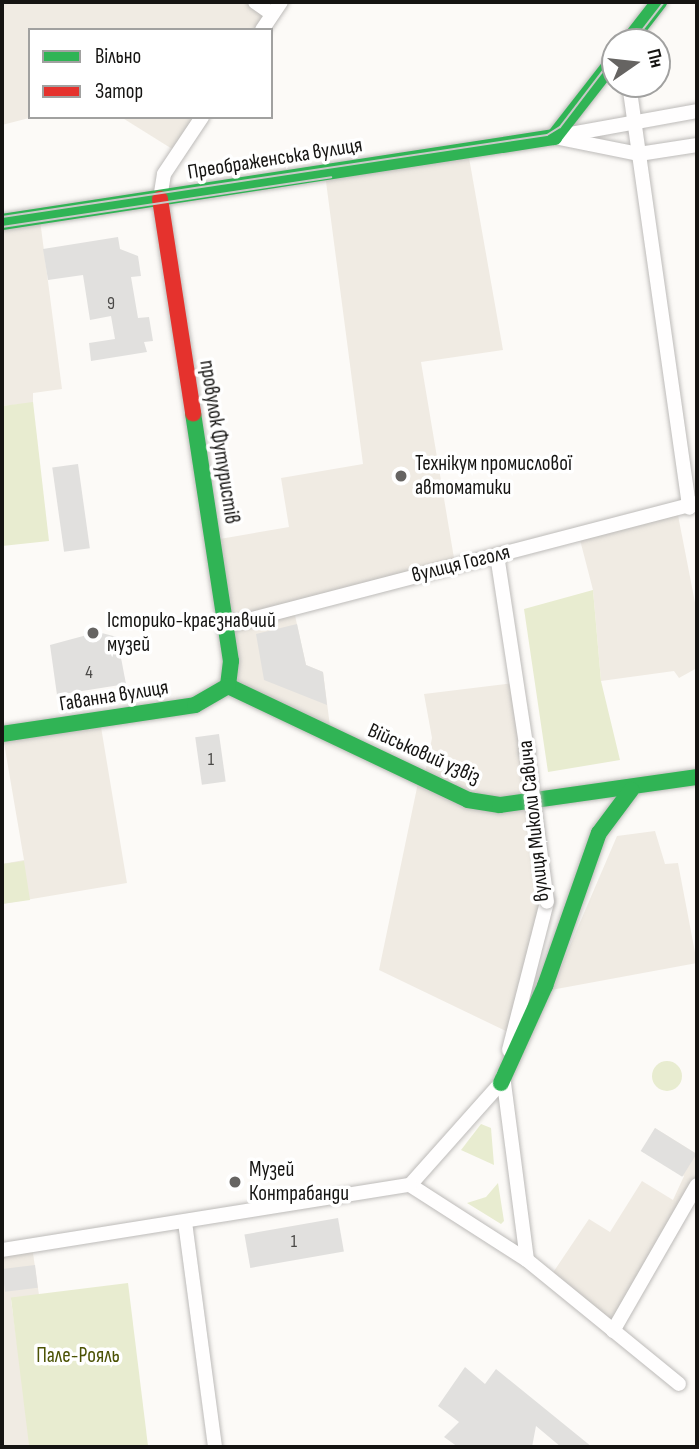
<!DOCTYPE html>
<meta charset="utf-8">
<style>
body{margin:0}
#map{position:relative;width:699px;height:1449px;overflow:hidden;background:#fcfaf7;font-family:"Sofia Sans Condensed",sans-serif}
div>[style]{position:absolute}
.built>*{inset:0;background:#f0ebe3}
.green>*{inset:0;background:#e8ecd0;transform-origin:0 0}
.round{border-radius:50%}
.building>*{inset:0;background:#e1e0de;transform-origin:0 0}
.roads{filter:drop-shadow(0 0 2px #bdbbb9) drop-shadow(0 0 2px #bdbbb9)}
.street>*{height:14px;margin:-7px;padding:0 7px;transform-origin:7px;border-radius:7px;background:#fffefe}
.fast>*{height:16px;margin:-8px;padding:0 8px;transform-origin:8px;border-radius:8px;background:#30b455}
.jam>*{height:16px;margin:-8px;padding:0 8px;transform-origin:8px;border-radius:8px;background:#e5322d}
.tram>*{height:2px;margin:-1px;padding:0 1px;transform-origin:1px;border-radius:1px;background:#c9c9c8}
.bridges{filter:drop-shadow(0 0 2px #bdbbb9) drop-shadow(0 0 2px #bdbbb9)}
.street-bridge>*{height:14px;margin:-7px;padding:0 7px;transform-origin:7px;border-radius:7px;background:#fffefe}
.dots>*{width:19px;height:19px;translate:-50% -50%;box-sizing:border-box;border:4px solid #fff;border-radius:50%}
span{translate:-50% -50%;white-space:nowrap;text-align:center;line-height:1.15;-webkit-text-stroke:7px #fff;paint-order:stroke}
.number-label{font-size:18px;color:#4a4947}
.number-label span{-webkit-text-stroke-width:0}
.street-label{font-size:21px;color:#151412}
.poi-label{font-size:21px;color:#151412}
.left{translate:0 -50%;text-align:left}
.park-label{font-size:21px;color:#4c5305}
.frame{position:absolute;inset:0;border:4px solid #151412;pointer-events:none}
.legend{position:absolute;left:28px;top:28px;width:245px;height:91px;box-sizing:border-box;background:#fff;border:2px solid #a1a1a0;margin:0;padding:9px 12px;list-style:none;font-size:21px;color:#151412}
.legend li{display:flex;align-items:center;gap:14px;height:35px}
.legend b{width:35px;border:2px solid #a1a1a0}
.north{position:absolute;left:601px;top:28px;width:70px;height:70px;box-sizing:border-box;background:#fff;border:2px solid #a1a1a0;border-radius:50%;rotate:76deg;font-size:19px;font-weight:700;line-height:28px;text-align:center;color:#151412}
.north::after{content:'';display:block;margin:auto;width:24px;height:32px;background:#666462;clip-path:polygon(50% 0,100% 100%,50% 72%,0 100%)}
</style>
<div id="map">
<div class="built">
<i style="clip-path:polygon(2px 2px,252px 2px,271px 14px,260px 30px,30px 30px,33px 117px,2px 125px)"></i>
<i style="clip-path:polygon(121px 117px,201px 117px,177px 152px)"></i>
<i style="clip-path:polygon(468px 152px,503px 350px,421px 362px,455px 564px,226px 623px,214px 540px,289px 527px,281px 478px,363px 464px,325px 174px)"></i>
<i style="clip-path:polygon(40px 220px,62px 389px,33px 393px,33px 403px,2px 406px,2px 226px)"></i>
<i style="clip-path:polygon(677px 510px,697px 613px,697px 668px,679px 678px,674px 671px,601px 681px,593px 590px,579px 536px)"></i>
<i style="clip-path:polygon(294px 611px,306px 665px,323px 672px,331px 734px,229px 685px,227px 627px)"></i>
<i style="clip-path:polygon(515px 683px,532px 800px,501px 803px,424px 778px,432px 738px,424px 694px)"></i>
<i style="clip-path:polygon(100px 721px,127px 883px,2px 904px,2px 864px,24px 860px,3px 737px)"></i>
<i style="clip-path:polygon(419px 778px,469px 801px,532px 803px,546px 902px,512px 1034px,379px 970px)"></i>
<i style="clip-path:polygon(655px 831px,665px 864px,678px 863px,697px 963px,551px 990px,617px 836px)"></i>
<i style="clip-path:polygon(655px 1128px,697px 1154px,697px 1176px,613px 1327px,550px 1277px,589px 1219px,610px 1232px,642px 1181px,673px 1200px,684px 1176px,643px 1152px)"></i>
<i style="clip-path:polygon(32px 1246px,39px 1295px,11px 1300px,32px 1447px,2px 1447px,2px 1251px)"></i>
</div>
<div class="green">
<i style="clip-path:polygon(33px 402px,49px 541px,2px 546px,2px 406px)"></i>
<i style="clip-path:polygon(593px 590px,601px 681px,620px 760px,548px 772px,524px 609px)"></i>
<i style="clip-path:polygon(24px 861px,30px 900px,2px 904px,2px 864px)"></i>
<i class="round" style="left:652px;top:1061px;width:30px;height:30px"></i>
<i style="clip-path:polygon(481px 1124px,491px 1128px,494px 1165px,461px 1150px)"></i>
<i style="clip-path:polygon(498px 1183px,504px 1221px,501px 1224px,467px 1203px,486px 1197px)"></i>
<i style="left:128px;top:1283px;width:165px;height:118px;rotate:83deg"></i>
</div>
<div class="building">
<i style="clip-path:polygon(118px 237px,120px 249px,138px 256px,141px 276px,131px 277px,138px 318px,149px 317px,153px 341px,144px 342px,147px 352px,91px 361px,89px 343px,115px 339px,111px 316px,90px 320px,83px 275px,48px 280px,43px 249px)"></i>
<i style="left:78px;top:464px;width:85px;height:26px;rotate:82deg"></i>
<i style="clip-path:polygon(297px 624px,306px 665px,323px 672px,327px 705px,264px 680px,256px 634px)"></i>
<i style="clip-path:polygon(98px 632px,117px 637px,126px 684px,57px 695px,50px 645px)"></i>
<i style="left:219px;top:734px;width:48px;height:24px;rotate:82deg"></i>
<i style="left:655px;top:1128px;width:49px;height:27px;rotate:32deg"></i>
<i style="left:338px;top:1218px;width:34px;height:95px;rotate:80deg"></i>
<i style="left:35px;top:1265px;width:23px;height:33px;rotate:83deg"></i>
<i style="clip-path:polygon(465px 1367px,485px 1384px,496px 1369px,592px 1447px,561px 1447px,536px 1426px,532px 1447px,458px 1447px,444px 1437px,459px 1422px,438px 1406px)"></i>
</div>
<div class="roads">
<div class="street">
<i style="left:255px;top:2px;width:21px;rotate:35deg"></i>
<i style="left:262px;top:30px;width:34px;rotate:-56deg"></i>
<i style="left:629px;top:84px;width:428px;rotate:81.9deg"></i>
<i style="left:554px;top:137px;width:145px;rotate:-10.3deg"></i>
<i style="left:559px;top:138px;width:82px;rotate:11.3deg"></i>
<i style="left:639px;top:154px;width:59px;rotate:-8.8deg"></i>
<i style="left:160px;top:199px;width:25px;rotate:-81deg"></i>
<i style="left:164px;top:174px;width:69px;rotate:-56.3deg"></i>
<i style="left:497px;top:555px;width:199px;rotate:81.3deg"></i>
<i style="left:225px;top:626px;width:488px;rotate:-14.6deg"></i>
<i style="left:509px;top:1050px;width:153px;rotate:-75.6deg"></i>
<i style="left:410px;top:1185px;width:139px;rotate:32.7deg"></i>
<i style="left:527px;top:1260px;width:186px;rotate:-97.4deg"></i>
<i style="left:410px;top:1185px;width:137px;rotate:-48.3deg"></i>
<i style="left:185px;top:1222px;width:227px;rotate:82.4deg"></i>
<i style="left:2px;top:1250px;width:413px;rotate:-9.1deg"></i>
<i style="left:527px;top:1260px;width:196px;rotate:39.2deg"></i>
<i style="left:613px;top:1331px;width:168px;rotate:-60.1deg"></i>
</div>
<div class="fast">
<i style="left:628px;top:42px;width:51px;rotate:-52.2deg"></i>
<i style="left:2px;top:222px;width:559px;rotate:-8.75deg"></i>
<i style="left:554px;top:137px;width:99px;rotate:-52deg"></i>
<i style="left:193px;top:413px;width:251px;rotate:81.3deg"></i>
<i style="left:231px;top:661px;width:25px;rotate:97deg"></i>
<i style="left:228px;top:686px;width:266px;rotate:25.4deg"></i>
<i style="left:468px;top:800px;width:32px;rotate:9deg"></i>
<i style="left:500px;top:805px;width:199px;rotate:-8.1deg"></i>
<i style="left:2px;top:734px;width:195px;rotate:-8.5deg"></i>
<i style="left:195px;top:705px;width:38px;rotate:-30deg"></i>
<i style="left:501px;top:1083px;width:107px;rotate:-65.6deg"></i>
<i style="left:545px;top:986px;width:162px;rotate:-70.6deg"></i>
<i style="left:599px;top:833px;width:54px;rotate:-53.3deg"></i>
</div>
<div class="jam">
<i style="left:160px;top:199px;width:217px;rotate:81.2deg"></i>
</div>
</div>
<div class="tram">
<i style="left:633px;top:42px;width:51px;rotate:-52.2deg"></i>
<i style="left:2px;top:217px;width:551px;rotate:-8.56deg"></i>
<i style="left:547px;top:135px;width:15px;rotate:-32deg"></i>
<i style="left:560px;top:127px;width:91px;rotate:-52.6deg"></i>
<i style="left:2px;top:227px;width:333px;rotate:-8.6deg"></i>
</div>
<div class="bridges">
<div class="street-bridge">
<i style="left:527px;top:752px;width:151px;rotate:82.4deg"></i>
</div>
</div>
<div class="dots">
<i style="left:401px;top:476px;background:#666462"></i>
<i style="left:93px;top:633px;background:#666462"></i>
<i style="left:235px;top:1182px;background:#666462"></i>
</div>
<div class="number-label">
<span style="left:111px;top:304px">9</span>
<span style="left:89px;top:673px">4</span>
<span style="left:211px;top:760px">1</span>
<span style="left:294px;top:1242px">1</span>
</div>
<div class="street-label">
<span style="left:275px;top:159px;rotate:-9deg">Преображенська вулиця</span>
<span style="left:219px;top:442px;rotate:81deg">провулок Футуристів</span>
<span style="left:461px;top:564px;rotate:-14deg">вулиця Гоголя</span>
<span style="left:114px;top:696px;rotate:-9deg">Гаванна вулиця</span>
<span style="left:424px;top:754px;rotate:24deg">Військовий узвіз</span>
<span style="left:534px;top:821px;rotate:-96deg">вулиця Миколи Савича</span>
</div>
<div class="poi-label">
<span class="left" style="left:415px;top:476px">Технікум промислової<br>автоматики</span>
<span class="left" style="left:107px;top:633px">Історико-краєзнавчий<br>музей</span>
<span class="left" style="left:249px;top:1182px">Музей<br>Контрабанди</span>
</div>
<div class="park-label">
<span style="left:78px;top:1356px">Пале-Рояль</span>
</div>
<div class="frame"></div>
<ul class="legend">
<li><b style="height:9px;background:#30b455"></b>Вільно</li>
<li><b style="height:9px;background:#e5322d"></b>Затор</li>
</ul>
<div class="north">Пн</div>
</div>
